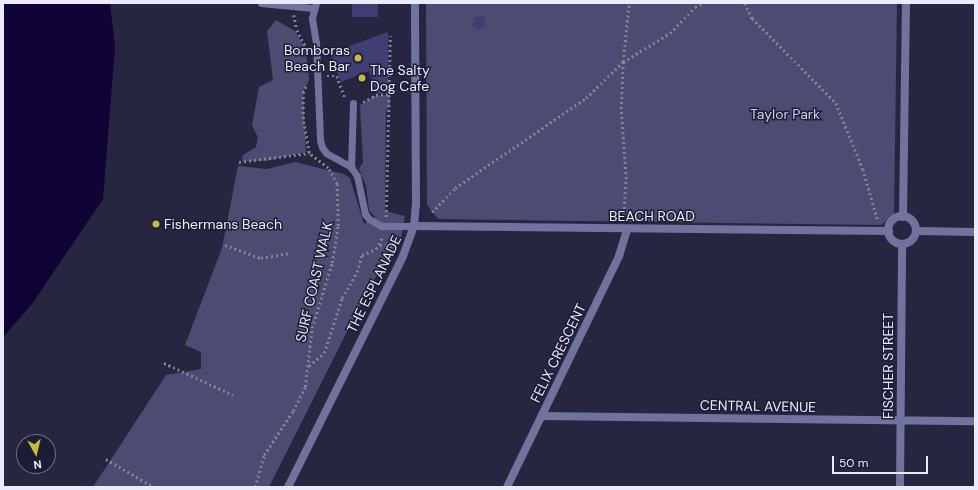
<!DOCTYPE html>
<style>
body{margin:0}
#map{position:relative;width:978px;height:490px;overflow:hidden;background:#262640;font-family:"DM Sans",sans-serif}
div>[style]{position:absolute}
.green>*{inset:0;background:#4c4c72}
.water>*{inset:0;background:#0f0435}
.building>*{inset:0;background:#403e73;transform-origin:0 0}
.path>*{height:2.5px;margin-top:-1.25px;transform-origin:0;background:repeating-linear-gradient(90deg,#828298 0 2px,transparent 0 5px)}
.service>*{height:7px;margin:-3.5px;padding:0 3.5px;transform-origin:3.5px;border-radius:3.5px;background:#72729e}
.minor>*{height:8px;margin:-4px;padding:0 4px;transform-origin:4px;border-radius:4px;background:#72729e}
.tertiary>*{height:8px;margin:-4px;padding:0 4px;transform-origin:4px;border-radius:4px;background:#72729e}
.tertiary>.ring{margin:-4px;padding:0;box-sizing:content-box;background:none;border:8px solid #72729e;border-radius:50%}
.dots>*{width:11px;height:11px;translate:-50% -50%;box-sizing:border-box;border:2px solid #1d1c35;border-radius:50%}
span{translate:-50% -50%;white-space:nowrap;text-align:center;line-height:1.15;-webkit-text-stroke:3px #1d1c35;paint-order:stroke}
.poi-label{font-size:14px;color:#eaebfd}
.right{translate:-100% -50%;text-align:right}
.left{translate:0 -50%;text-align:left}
.park-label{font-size:14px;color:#cecff1}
.street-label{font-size:14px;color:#eaebfd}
.frame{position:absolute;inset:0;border:4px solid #eaebfd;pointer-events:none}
.north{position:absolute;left:16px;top:434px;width:40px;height:40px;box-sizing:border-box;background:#1d1c35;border:1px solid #6f6f85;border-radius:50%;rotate:172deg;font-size:11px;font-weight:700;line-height:16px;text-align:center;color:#eaebfd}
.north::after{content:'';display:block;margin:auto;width:14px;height:18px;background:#c8bb3b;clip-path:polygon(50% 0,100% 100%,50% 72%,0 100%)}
.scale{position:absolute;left:832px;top:456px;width:96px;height:18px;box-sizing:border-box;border:2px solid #eaebfd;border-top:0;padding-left:5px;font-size:12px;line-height:14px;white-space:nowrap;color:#eaebfd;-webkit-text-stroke:3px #1d1c35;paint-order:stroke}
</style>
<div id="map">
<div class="green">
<i style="clip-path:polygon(426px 3px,897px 3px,894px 214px,881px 225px,438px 219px,427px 205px)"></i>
<i style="clip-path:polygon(276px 20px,295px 31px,304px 46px,307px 59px,309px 80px,303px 93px,306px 152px,266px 161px,242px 161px,243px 155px,256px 147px,258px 138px,252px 125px,259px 87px,273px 80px,267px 31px)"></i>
<i style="clip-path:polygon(386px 95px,390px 96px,390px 106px,386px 110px,385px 211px,405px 216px,401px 239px,370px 286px,269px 487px,93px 487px,166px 375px,201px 369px,201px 352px,185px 345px,222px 248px,238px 166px,267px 169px,295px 162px,344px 174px,350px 178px,364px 224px,375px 217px,369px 210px,366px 186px,359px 169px,363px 162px,360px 105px,374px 96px)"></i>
</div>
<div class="water">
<i style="clip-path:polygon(3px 3px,110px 3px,115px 47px,103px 199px,32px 304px,3px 337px)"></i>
</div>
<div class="building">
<i style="left:352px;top:3px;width:26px;height:14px"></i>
<i style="clip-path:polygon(479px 15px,485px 18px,485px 26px,479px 30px,473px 27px,473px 19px)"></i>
<i style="clip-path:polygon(388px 32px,388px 92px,377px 94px,369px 71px,341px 82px,330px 53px)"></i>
</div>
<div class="path">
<i style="left:745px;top:3px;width:17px;rotate:65deg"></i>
<i style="left:752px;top:18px;width:120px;rotate:45.3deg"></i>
<i style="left:836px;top:103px;width:71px;rotate:67.8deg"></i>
<i style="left:863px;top:169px;width:54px;rotate:73.9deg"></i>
<i style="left:294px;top:15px;width:15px;rotate:79deg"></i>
<i style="left:297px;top:30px;width:19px;rotate:62deg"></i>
<i style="left:327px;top:76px;width:10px"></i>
<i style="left:337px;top:76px;width:23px;rotate:70deg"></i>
<i style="left:363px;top:102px;width:15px;rotate:-28deg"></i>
<i style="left:376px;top:95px;width:12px;rotate:-5deg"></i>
<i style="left:239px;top:162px;width:71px;rotate:-7.3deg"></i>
<i style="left:432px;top:212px;width:33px;rotate:-46deg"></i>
<i style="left:455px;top:188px;width:159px;rotate:-34.5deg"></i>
<i style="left:586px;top:98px;width:52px;rotate:-44.2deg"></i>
<i style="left:623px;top:62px;width:59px;rotate:-84.2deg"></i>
<i style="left:386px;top:217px;width:181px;rotate:-88.7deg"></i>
<i style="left:623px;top:219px;width:40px;rotate:-85.7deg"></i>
<i style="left:626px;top:179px;width:70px;rotate:-94.1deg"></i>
<i style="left:621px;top:109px;width:47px;rotate:-87.6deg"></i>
<i style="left:623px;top:62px;width:55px;rotate:-31.7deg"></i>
<i style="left:670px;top:33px;width:36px;rotate:-46deg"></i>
<i style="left:695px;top:7px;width:9px;rotate:-27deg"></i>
<i style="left:225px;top:245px;width:38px;rotate:20deg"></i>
<i style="left:261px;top:258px;width:29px;rotate:-10deg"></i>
<i style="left:380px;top:245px;width:17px;rotate:3deg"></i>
<i style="left:164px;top:363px;width:76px;rotate:24.9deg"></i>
<i style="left:309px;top:366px;width:20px;rotate:-41deg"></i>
<i style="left:324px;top:353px;width:58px;rotate:-71.9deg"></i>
<i style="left:342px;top:298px;width:30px;rotate:-60deg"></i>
<i style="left:357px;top:272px;width:18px;rotate:-74deg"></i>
<i style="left:362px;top:255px;width:15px;rotate:-23deg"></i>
<i style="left:376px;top:249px;width:15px;rotate:-62deg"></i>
<i style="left:106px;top:459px;width:56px;rotate:30.3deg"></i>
<i style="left:255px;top:487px;width:33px;rotate:-74deg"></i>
<i style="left:264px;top:455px;width:53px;rotate:-56.6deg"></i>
<i style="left:293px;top:411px;width:27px;rotate:-63deg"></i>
<i style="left:305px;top:387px;width:59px;rotate:-83.2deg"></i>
<i style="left:312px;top:328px;width:68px;rotate:-72.9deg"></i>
<i style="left:332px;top:263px;width:37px;rotate:-81deg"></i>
<i style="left:338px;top:226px;width:42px;rotate:-91.4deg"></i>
<i style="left:337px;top:184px;width:18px;rotate:-119deg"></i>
<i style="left:328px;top:168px;width:24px;rotate:-142deg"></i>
<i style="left:309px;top:153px;width:35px;rotate:-100deg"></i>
<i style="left:303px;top:119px;width:26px;rotate:-90deg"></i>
<i style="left:303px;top:93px;width:10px;rotate:-66deg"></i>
</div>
<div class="service">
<i style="left:261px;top:3px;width:52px;rotate:5.5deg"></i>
<i style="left:316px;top:3px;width:16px;rotate:105deg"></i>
<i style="left:312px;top:18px;width:25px;rotate:81deg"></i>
<i style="left:316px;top:43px;width:97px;rotate:87.6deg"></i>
<i style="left:320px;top:140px;width:7px;rotate:74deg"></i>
<i style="left:322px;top:147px;width:7px;rotate:56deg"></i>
<i style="left:326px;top:153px;width:29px;rotate:29deg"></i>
<i style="left:351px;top:167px;width:11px;rotate:56deg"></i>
<i style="left:357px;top:176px;width:39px;rotate:78deg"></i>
<i style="left:365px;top:214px;width:6px;rotate:51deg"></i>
<i style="left:369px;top:219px;width:14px;rotate:30deg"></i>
<i style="left:381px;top:226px;width:33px"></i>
<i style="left:351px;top:167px;width:64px;rotate:-88.2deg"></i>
</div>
<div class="minor">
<i style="left:414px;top:226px;width:475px;rotate:0.6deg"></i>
<i style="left:916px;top:231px;width:59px;rotate:1deg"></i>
<i style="left:542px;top:416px;width:433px;rotate:0.7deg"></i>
<i style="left:507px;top:487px;width:257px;rotate:-64.1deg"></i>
<i style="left:619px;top:256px;width:28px;rotate:-73deg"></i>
</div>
<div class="tertiary">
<i class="ring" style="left:888px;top:216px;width:20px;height:20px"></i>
<i style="left:903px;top:217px;width:214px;rotate:-89.2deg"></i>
<i style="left:288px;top:487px;width:258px;rotate:-63.5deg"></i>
<i style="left:403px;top:256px;width:32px;rotate:-70deg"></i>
<i style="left:414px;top:226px;width:21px;rotate:-85deg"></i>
<i style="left:416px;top:205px;width:202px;rotate:-90.3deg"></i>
<i style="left:900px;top:487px;width:242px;rotate:-89.5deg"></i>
</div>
<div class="dots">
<i style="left:358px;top:58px;background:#c8bb3b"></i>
<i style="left:362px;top:78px;background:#c8bb3b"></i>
<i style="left:156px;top:224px;background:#c8bb3b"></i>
</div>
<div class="poi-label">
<span class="right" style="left:350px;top:58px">Bomboras<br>Beach Bar</span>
<span class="left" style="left:370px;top:78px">The Salty<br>Dog Cafe</span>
<span class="left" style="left:164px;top:224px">Fishermans Beach</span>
</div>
<div class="park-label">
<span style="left:785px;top:114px">Taylor Park</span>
</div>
<div class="street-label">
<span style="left:652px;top:216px">BEACH ROAD</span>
<span style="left:314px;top:282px;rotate:-77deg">SURF COAST WALK</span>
<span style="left:374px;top:284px;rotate:-64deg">THE ESPLANADE</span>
<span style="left:558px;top:353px;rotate:-64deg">FELIX CRESCENT</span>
<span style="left:888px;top:366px;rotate:-90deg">FISCHER STREET</span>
<span style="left:758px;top:406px;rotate:1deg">CENTRAL AVENUE</span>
</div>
<div class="frame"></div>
<div class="north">N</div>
<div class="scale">50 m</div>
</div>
